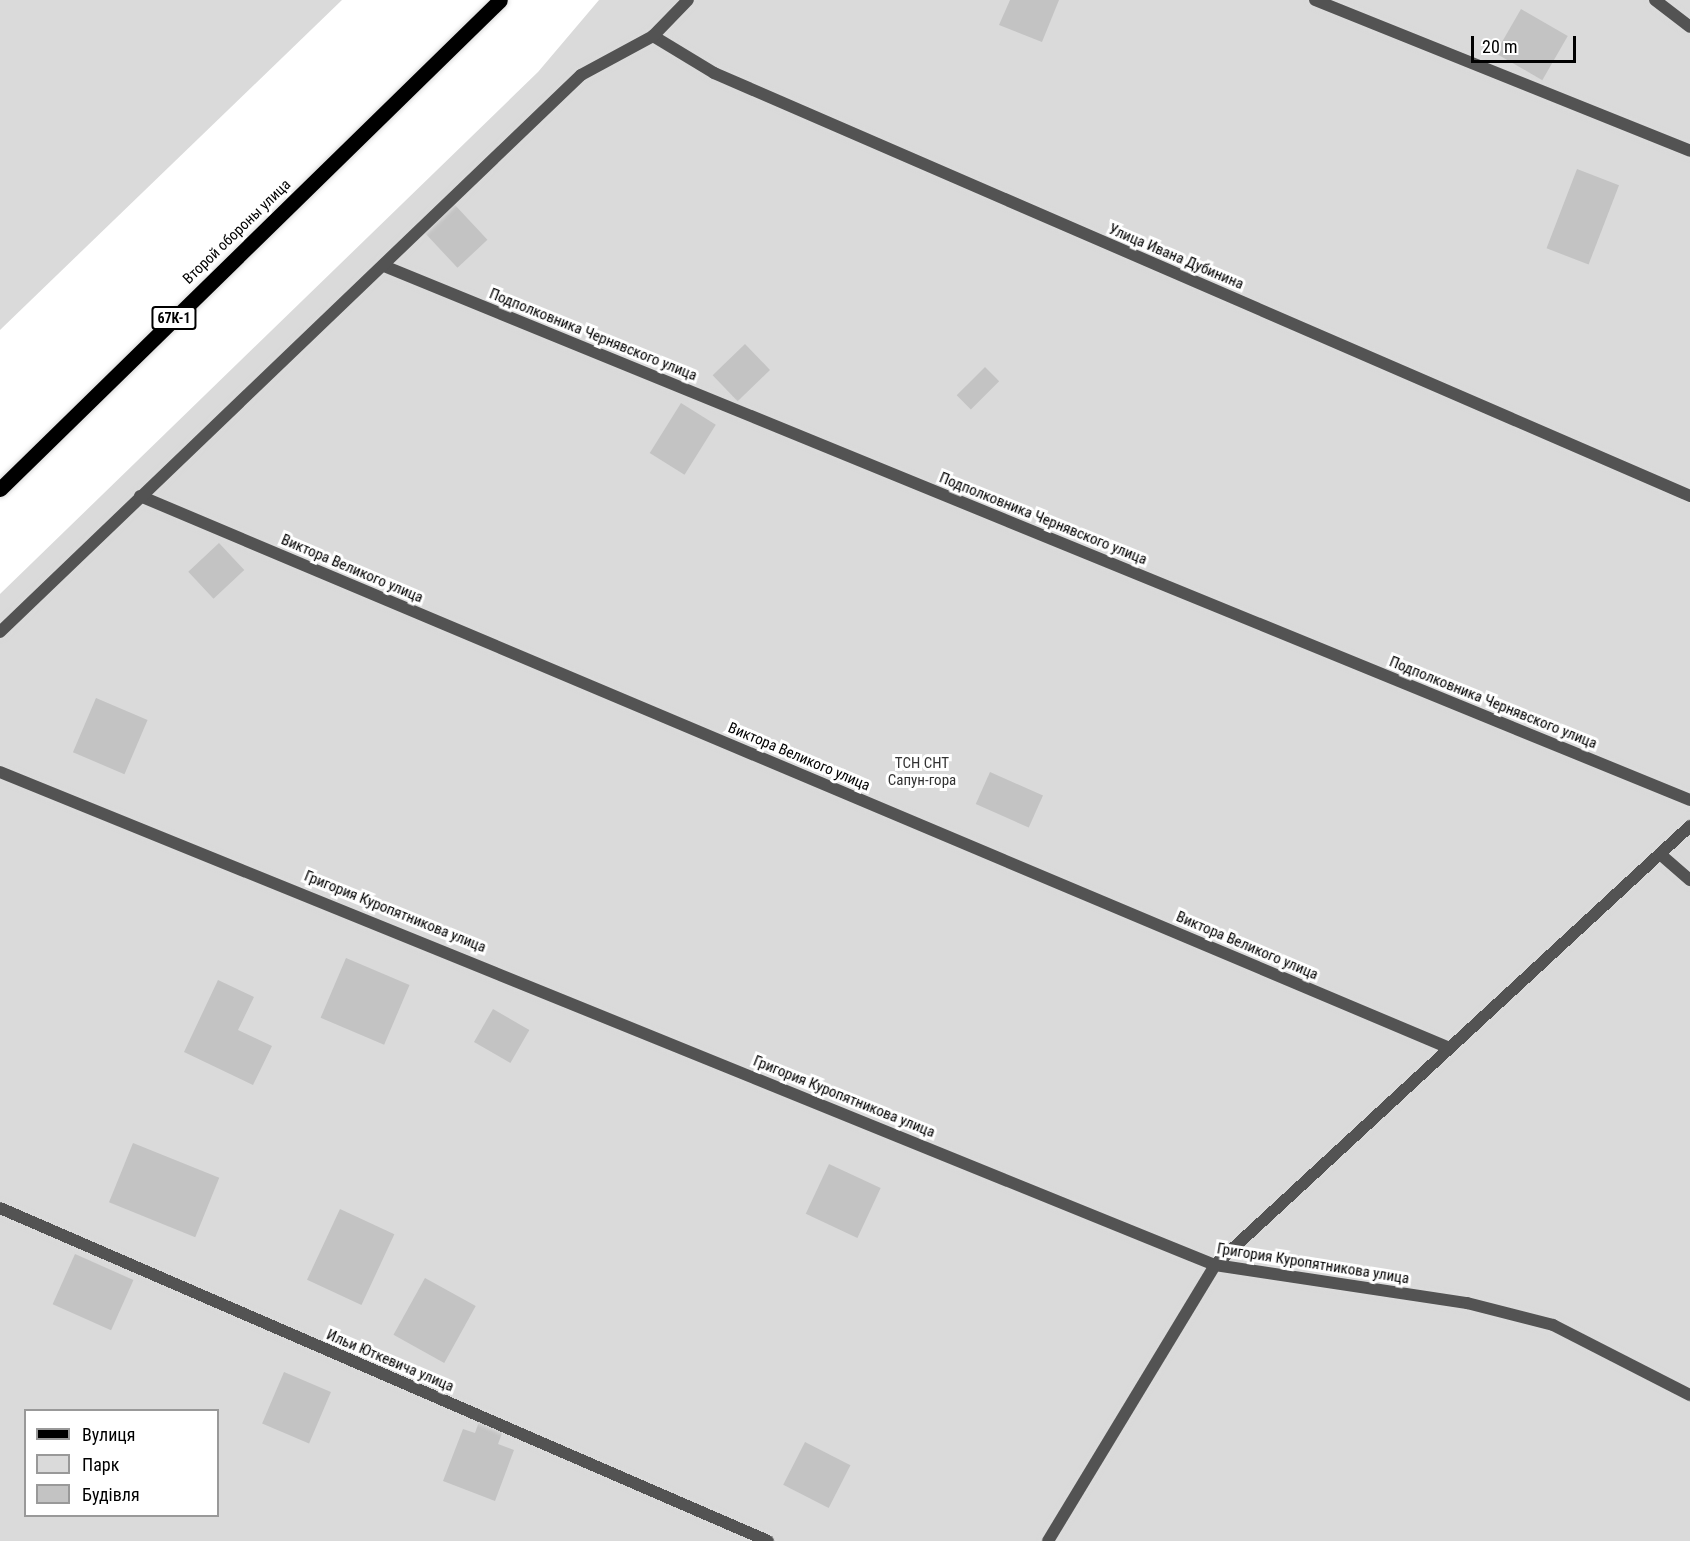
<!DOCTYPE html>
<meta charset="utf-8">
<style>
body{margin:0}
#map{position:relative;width:1690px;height:1541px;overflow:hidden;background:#fff;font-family:"Roboto Condensed",sans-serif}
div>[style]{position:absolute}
.green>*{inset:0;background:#dadada}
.building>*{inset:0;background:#c3c3c3;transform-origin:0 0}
.roads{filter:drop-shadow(0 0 2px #dbdbdb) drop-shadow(0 0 2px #dbdbdb)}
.lane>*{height:12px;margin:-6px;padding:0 6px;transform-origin:6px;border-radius:6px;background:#535353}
.street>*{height:12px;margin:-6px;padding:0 6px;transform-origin:6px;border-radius:6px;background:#535353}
.primary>*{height:15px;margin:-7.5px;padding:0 7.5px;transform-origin:7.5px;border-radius:7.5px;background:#000}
span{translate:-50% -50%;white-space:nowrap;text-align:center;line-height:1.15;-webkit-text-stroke:6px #fff;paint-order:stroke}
.shield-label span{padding:2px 4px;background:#fff;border:2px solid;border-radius:4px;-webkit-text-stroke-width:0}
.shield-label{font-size:14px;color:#000;font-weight:700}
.street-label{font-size:15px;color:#000}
.park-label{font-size:15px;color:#313131}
.legend{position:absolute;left:24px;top:1409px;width:195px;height:108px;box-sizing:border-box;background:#fff;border:2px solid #999;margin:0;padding:8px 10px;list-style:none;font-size:18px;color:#000}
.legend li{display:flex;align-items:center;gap:12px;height:30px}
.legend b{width:30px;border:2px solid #999}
.scale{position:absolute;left:1471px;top:36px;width:105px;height:27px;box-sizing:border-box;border:3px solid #000;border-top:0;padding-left:8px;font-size:18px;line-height:21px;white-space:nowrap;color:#000;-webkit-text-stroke:4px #fff;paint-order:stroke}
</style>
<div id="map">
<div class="green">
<i style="clip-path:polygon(0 0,342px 0,0 330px)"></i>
<i style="clip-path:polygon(evenodd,599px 0,1690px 0,1690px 1541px,0 1541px,0 594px,538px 72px,599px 0,26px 1410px,218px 1410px,218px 1516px,26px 1516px,26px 1410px)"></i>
</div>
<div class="building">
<i style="clip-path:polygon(1010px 0,1059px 0,1042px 42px,999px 25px)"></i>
<i style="left:1521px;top:9px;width:54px;height:51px;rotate:30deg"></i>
<i style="left:1577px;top:169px;width:45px;height:85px;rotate:21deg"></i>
<i style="left:454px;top:204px;width:49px;height:41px;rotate:47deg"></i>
<i style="left:745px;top:344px;width:36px;height:45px;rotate:46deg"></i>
<i style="left:985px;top:367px;width:20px;height:40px;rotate:45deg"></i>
<i style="left:681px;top:403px;width:41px;height:59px;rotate:32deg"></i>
<i style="left:219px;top:543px;width:37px;height:42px;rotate:47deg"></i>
<i style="left:96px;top:698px;width:56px;height:59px;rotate:23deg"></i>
<i style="left:990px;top:772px;width:58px;height:35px;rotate:24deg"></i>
<i style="left:346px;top:958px;width:69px;height:65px;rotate:23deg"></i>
<i style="clip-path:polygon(218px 980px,254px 997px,238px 1030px,272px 1046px,253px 1085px,184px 1052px)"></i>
<i style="left:493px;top:1009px;width:42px;height:38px;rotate:30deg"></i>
<i style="left:133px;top:1143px;width:93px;height:64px;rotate:22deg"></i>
<i style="left:829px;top:1164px;width:57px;height:55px;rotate:25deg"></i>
<i style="left:340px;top:1209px;width:60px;height:78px;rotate:25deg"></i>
<i style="left:75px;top:1254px;width:64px;height:55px;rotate:24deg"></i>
<i style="left:425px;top:1278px;width:58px;height:65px;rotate:29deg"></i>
<i style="left:284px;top:1372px;width:51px;height:56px;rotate:23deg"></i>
<i style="clip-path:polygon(481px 1416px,505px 1425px,498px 1444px,514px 1450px,495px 1501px,443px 1481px,463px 1429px,475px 1433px)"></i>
<i style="left:805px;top:1442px;width:51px;height:48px;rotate:27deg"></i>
</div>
<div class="roads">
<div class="lane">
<i style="left:1315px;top:0;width:404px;rotate:21.9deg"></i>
<i style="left:1655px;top:0;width:44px;rotate:37.6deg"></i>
<i style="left:653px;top:36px;width:71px;rotate:31.2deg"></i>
<i style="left:714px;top:73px;width:1064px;rotate:23.43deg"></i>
<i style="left:384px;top:266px;width:1411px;rotate:22.24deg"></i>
<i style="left:140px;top:496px;width:1418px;rotate:22.86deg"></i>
<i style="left:0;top:772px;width:1311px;rotate:22.09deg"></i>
<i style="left:1215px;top:1265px;width:255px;rotate:8.6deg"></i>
<i style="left:1467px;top:1303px;width:89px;rotate:14.3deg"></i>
<i style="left:1553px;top:1325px;width:154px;rotate:27.1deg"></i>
<i style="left:1660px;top:854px;width:40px;rotate:41deg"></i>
<i style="left:0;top:1208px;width:837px;rotate:23.44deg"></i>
<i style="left:1048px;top:1541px;width:323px;rotate:-58.8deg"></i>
<i style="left:1215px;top:1265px;width:647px;rotate:-42.74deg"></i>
</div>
<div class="street">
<i style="left:0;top:632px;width:805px;rotate:-43.79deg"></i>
<i style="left:581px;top:75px;width:82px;rotate:-28.4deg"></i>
<i style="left:653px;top:36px;width:50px;rotate:-45.8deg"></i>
</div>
<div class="primary">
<i style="left:0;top:489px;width:699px;rotate:-44.36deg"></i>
</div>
</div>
<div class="shield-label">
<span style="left:174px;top:318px">67К-1</span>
</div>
<div class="street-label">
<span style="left:237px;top:232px;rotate:-44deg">Второй обороны улица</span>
<span style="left:1176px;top:257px;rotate:23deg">Улица Ивана Дубинина</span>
<span style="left:593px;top:335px;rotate:22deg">Подполковника Чернявского улица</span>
<span style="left:1043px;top:519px;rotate:22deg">Подполковника Чернявского улица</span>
<span style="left:352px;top:569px;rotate:23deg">Виктора Великого улица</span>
<span style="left:1493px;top:703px;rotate:22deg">Подполковника Чернявского улица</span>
<span style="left:799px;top:757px;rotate:23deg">Виктора Великого улица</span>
<span style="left:395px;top:912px;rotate:22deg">Григория Куропятникова улица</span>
<span style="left:1247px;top:946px;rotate:23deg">Виктора Великого улица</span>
<span style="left:844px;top:1097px;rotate:22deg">Григория Куропятникова улица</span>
<span style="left:1313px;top:1264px;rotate:9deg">Григория Куропятникова улица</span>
<span style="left:390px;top:1361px;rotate:23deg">Ильи Юткевича улица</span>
</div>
<div class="park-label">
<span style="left:922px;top:772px">ТСН СНТ<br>Сапун-гора</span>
</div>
<ul class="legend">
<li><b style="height:8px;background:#000"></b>Вулиця</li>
<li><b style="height:16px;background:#dadada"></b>Парк</li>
<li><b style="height:16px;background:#c3c3c3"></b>Будівля</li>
</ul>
<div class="scale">20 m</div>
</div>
